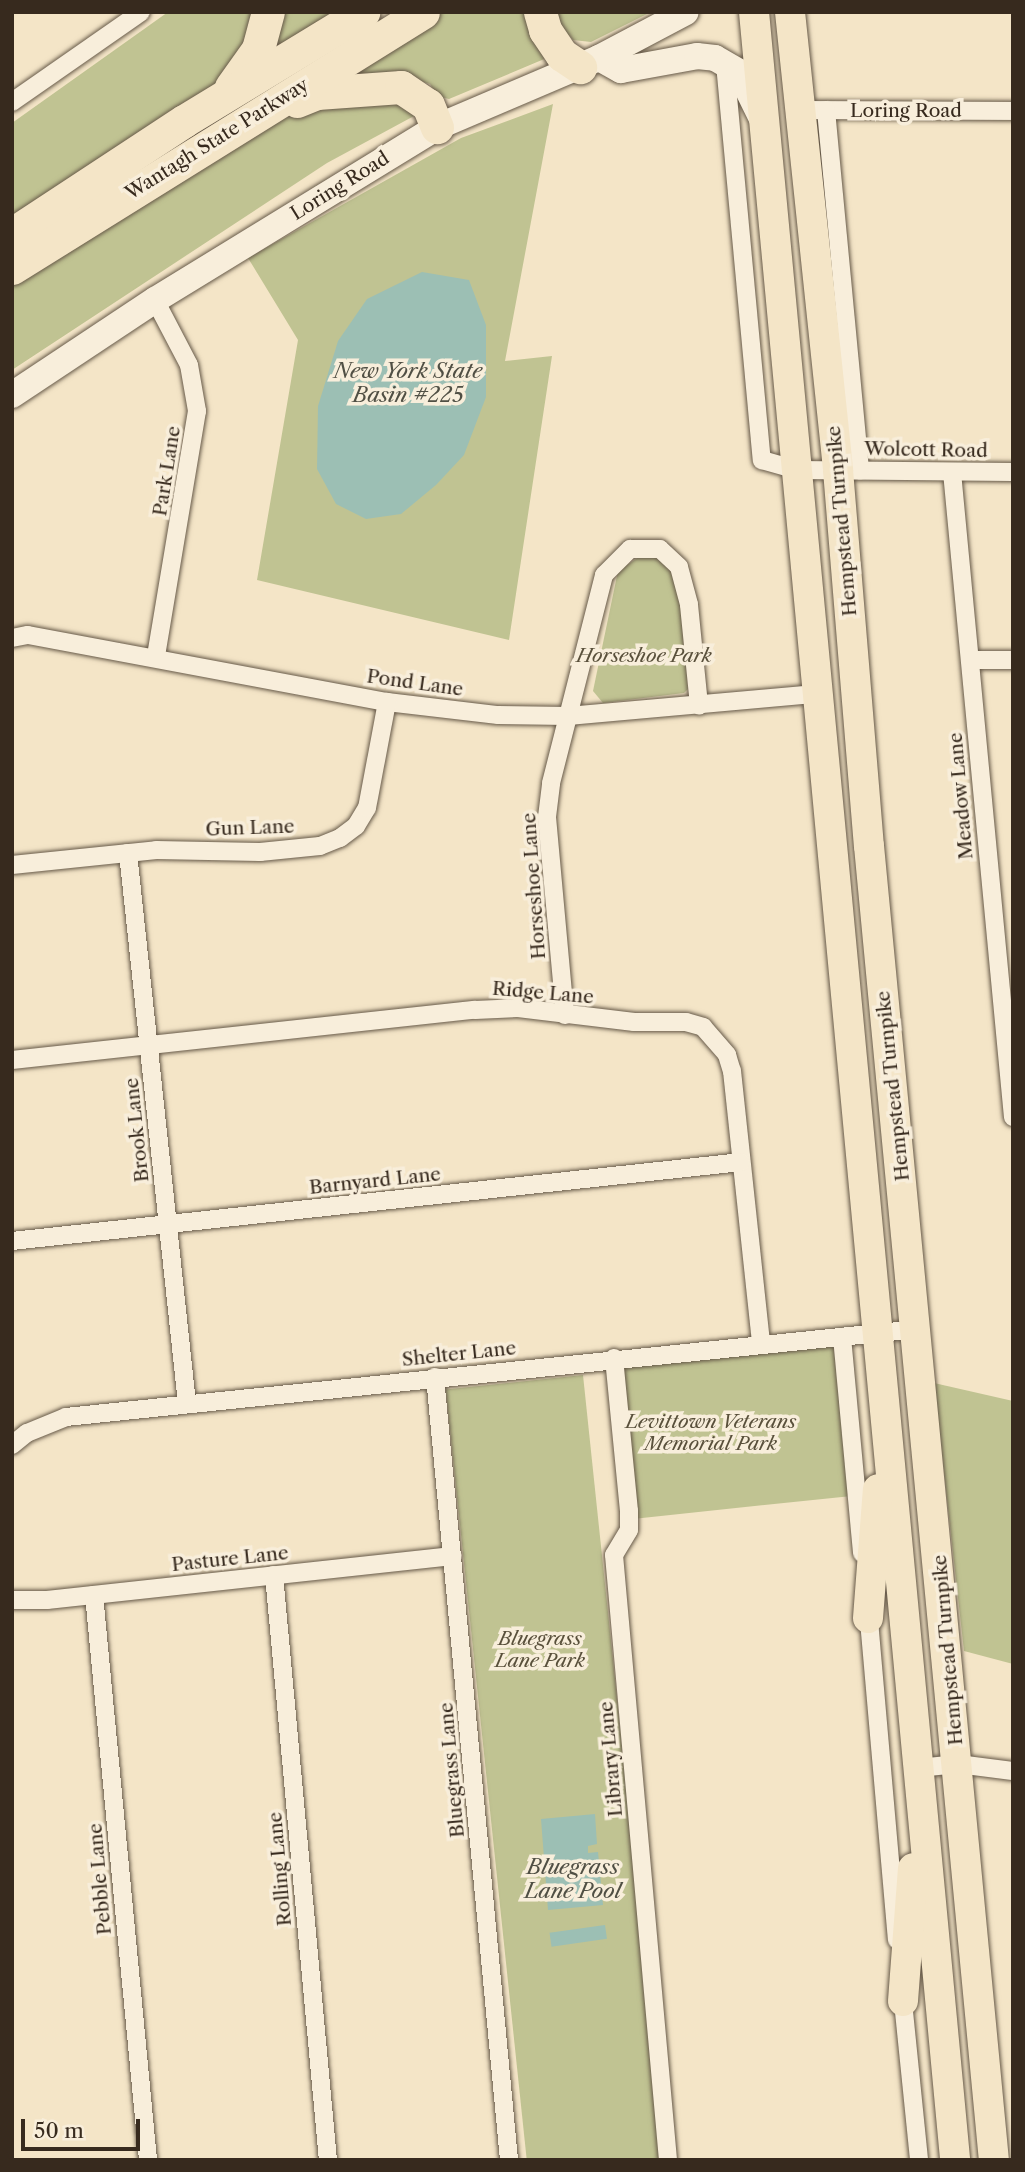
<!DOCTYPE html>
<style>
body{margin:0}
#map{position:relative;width:1025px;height:2172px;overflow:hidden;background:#f4e5c7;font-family:"Libre Caslon Text",serif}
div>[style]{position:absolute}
.green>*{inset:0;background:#c0c392;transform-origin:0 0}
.water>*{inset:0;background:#9cbfb4;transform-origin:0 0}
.roads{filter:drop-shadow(0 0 2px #665948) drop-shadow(0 0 2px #665948)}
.street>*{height:18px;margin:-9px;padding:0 9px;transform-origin:9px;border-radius:9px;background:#f8eedb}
.secondary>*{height:26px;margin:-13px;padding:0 13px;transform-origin:13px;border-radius:13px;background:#f8eedb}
.primary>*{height:30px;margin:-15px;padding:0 15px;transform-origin:15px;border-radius:15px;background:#f4e5c7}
.highway>*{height:33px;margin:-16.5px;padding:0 16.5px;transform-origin:16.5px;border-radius:16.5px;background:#f4e5c7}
span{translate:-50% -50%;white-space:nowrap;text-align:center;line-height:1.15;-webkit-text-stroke:7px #f8eedb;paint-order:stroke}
.street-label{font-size:19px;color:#372a1e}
.park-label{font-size:19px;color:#59503b;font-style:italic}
.water-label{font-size:21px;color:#504f44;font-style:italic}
.frame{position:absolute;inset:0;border:14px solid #372a1e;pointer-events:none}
.scale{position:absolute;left:21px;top:2119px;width:119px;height:32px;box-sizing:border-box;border:4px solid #372a1e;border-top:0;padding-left:9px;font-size:21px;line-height:24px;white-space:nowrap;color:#372a1e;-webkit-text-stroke:5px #f8eedb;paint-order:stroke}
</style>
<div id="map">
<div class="green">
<i style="clip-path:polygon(168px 12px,259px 12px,231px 75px,12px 220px,12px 123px)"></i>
<i style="clip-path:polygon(278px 12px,333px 12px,265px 64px)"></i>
<i style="clip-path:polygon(435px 12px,533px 12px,549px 57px,449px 99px,437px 96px,430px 84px,403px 76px,351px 78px,359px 58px)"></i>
<i style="clip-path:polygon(549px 12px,651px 12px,591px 42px,573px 40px)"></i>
<i style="clip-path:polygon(404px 95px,414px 116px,327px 163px,12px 370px,13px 285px,279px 118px,338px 100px)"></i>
<i style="clip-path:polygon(553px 104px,505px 361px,552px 356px,509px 640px,257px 580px,298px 340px,248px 258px,461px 138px)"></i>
<i style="clip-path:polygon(642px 555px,656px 556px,679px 578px,688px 689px,684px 693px,603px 703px,593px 691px,618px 571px)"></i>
<i style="left:833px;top:1341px;width:156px;height:213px;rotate:84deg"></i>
<i style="left:583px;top:1375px;width:789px;height:138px;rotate:84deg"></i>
<i style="clip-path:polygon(934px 1383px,1013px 1401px,1013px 1664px,964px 1651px)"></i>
</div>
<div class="water">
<i style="clip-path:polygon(422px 272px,469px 280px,486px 325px,486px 397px,464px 455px,436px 485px,401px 514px,366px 519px,336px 504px,317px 469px,318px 406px,338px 341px,367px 299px)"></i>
<i style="clip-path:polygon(595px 1814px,597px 1844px,588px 1846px,588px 1853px,598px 1852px,603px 1905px,548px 1910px,541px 1819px)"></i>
<i style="left:605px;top:1925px;width:14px;height:56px;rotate:82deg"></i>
</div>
<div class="roads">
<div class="street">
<i style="left:725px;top:64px;width:398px;rotate:84.7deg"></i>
<i style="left:762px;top:460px;width:36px;rotate:16deg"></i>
<i style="left:797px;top:470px;width:216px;rotate:0.5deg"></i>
<i style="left:12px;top:102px;width:157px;rotate:-34.9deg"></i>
<i style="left:814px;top:110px;width:199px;rotate:0.3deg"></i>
<i style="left:826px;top:110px;width:362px;rotate:84.6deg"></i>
<i style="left:155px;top:300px;width:73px;rotate:62.4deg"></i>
<i style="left:189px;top:365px;width:47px;rotate:80.1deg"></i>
<i style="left:197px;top:411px;width:248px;rotate:99.5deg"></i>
<i style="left:952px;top:472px;width:648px;rotate:84.6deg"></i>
<i style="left:12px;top:638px;width:16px;rotate:-11deg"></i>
<i style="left:28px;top:635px;width:365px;rotate:10.6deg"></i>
<i style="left:387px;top:702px;width:112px;rotate:6.7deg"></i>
<i style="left:498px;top:715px;width:70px;rotate:0.8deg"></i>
<i style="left:568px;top:716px;width:249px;rotate:-5.1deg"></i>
<i style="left:970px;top:660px;width:43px"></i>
<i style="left:128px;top:853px;width:553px;rotate:83.88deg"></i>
<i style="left:12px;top:865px;width:145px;rotate:-5.9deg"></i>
<i style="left:156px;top:850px;width:104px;rotate:1.1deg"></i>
<i style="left:260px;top:852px;width:60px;rotate:-5.7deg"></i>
<i style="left:320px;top:846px;width:22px;rotate:-22deg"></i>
<i style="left:340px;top:838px;width:20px;rotate:-37deg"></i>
<i style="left:356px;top:826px;width:21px;rotate:-59deg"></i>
<i style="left:367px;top:808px;width:108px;rotate:-79.3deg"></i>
<i style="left:565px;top:1015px;width:199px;rotate:-95.2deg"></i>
<i style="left:547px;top:817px;width:34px;rotate:-83deg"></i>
<i style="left:551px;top:783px;width:215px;rotate:-75.7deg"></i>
<i style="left:604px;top:575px;width:37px;rotate:-45deg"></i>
<i style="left:630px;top:549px;width:30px"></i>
<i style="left:660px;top:549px;width:26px;rotate:43deg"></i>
<i style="left:679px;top:567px;width:39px;rotate:75deg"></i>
<i style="left:689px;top:605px;width:101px;rotate:84.3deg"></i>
<i style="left:12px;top:1060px;width:466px;rotate:-6.2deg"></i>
<i style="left:475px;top:1010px;width:43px;rotate:-2.7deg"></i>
<i style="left:518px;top:1008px;width:117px;rotate:6.9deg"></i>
<i style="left:634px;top:1022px;width:52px"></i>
<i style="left:686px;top:1022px;width:18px;rotate:16deg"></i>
<i style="left:703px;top:1027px;width:37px;rotate:49deg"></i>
<i style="left:727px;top:1055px;width:17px;rotate:73deg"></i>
<i style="left:732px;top:1071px;width:274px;rotate:83.9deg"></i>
<i style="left:12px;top:1241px;width:733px;rotate:-6.18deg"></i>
<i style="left:842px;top:1337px;width:217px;rotate:84.7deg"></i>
<i style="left:614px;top:1358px;width:154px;rotate:84.4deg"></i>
<i style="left:629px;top:1511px;width:19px;rotate:90deg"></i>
<i style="left:629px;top:1530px;width:29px;rotate:121deg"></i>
<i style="left:614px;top:1555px;width:607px;rotate:84.9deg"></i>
<i style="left:435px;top:1377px;width:786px;rotate:84.6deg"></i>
<i style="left:12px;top:1445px;width:19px;rotate:-39deg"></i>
<i style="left:27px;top:1433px;width:42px;rotate:-22.3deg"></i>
<i style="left:66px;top:1417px;width:857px;rotate:-5.9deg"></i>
<i style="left:274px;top:1575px;width:587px;rotate:84.73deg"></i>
<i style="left:94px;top:1595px;width:568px;rotate:84.54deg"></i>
<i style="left:12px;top:1600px;width:35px"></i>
<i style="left:47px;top:1600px;width:408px;rotate:-6.2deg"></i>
<i style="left:868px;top:1609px;width:332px;rotate:85deg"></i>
<i style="left:918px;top:1768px;width:40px;rotate:-5.7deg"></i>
<i style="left:958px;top:1764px;width:55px;rotate:7.3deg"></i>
<i style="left:902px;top:1992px;width:169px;rotate:84.2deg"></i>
</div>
<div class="secondary">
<i style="left:599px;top:58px;width:25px;rotate:29deg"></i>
<i style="left:621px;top:70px;width:77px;rotate:-10.4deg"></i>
<i style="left:697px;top:56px;width:18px;rotate:6deg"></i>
<i style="left:715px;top:58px;width:28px;rotate:30deg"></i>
<i style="left:739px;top:72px;width:50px;rotate:63.9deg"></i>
<i style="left:12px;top:395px;width:172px;rotate:-33.6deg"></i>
<i style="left:155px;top:300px;width:331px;rotate:-31.5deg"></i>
<i style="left:437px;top:127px;width:176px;rotate:-23.1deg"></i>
<i style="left:599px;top:58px;width:98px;rotate:-27.9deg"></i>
</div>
<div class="primary">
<i style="left:754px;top:12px;width:2157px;rotate:84.65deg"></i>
<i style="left:790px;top:12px;width:461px;rotate:84deg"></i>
<i style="left:838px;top:470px;width:377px;rotate:85.3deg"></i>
<i style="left:869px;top:846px;width:1320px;rotate:84.57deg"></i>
<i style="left:868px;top:1618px;width:129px;rotate:-85.6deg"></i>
<i style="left:903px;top:2001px;width:133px;rotate:-85.7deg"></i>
</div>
<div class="highway">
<i style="left:540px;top:12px;width:19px;rotate:74deg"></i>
<i style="left:545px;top:30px;width:30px;rotate:56deg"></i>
<i style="left:562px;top:55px;width:22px;rotate:34deg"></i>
<i style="left:231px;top:87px;width:47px;rotate:-54.6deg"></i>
<i style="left:258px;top:49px;width:38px;rotate:-75deg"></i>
<i style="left:297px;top:101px;width:22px;rotate:-22deg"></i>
<i style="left:317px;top:93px;width:84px;rotate:-4.1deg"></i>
<i style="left:401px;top:87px;width:32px;rotate:34deg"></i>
<i style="left:428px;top:105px;width:24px;rotate:68deg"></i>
<i style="left:12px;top:234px;width:206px;rotate:-33.3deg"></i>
<i style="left:184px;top:121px;width:210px;rotate:-31.3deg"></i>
<i style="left:12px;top:268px;width:484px;rotate:-31.9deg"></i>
</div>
</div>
<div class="street-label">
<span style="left:906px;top:111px">Loring Road</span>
<span style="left:217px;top:139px;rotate:-32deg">Wantagh State Parkway</span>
<span style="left:340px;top:186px;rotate:-32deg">Loring Road</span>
<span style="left:926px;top:450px;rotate:1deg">Wolcott Road</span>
<span style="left:167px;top:471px;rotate:-81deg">Park Lane</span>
<span style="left:842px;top:521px;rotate:-95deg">Hempstead Turnpike</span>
<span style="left:415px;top:683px;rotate:8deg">Pond Lane</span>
<span style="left:961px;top:796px;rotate:-95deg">Meadow Lane</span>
<span style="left:250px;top:828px;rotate:-2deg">Gun Lane</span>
<span style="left:534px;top:886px;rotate:-94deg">Horseshoe Lane</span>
<span style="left:543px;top:993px;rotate:5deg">Ridge Lane</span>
<span style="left:893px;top:1086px;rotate:-96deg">Hempstead Turnpike</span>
<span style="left:137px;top:1130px;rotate:-96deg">Brook Lane</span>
<span style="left:375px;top:1181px;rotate:-6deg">Barnyard Lane</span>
<span style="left:459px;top:1354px;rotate:-6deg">Shelter Lane</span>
<span style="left:230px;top:1559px;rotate:-6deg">Pasture Lane</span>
<span style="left:948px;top:1650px;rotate:-95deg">Hempstead Turnpike</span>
<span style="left:611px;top:1759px;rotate:-95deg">Library Lane</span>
<span style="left:452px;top:1770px;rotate:-95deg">Bluegrass Lane</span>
<span style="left:280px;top:1869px;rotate:-95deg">Rolling Lane</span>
<span style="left:100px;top:1879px;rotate:-95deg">Pebble Lane</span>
</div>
<div class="park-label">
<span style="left:644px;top:656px">Horseshoe Park</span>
<span style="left:711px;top:1433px">Levittown Veterans<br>Memorial Park</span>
<span style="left:540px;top:1650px">Bluegrass<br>Lane Park</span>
</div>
<div class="water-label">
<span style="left:408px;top:383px">New York State<br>Basin #225</span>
<span style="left:573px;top:1879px">Bluegrass<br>Lane Pool</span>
</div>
<div class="frame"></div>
<div class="scale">50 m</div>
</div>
